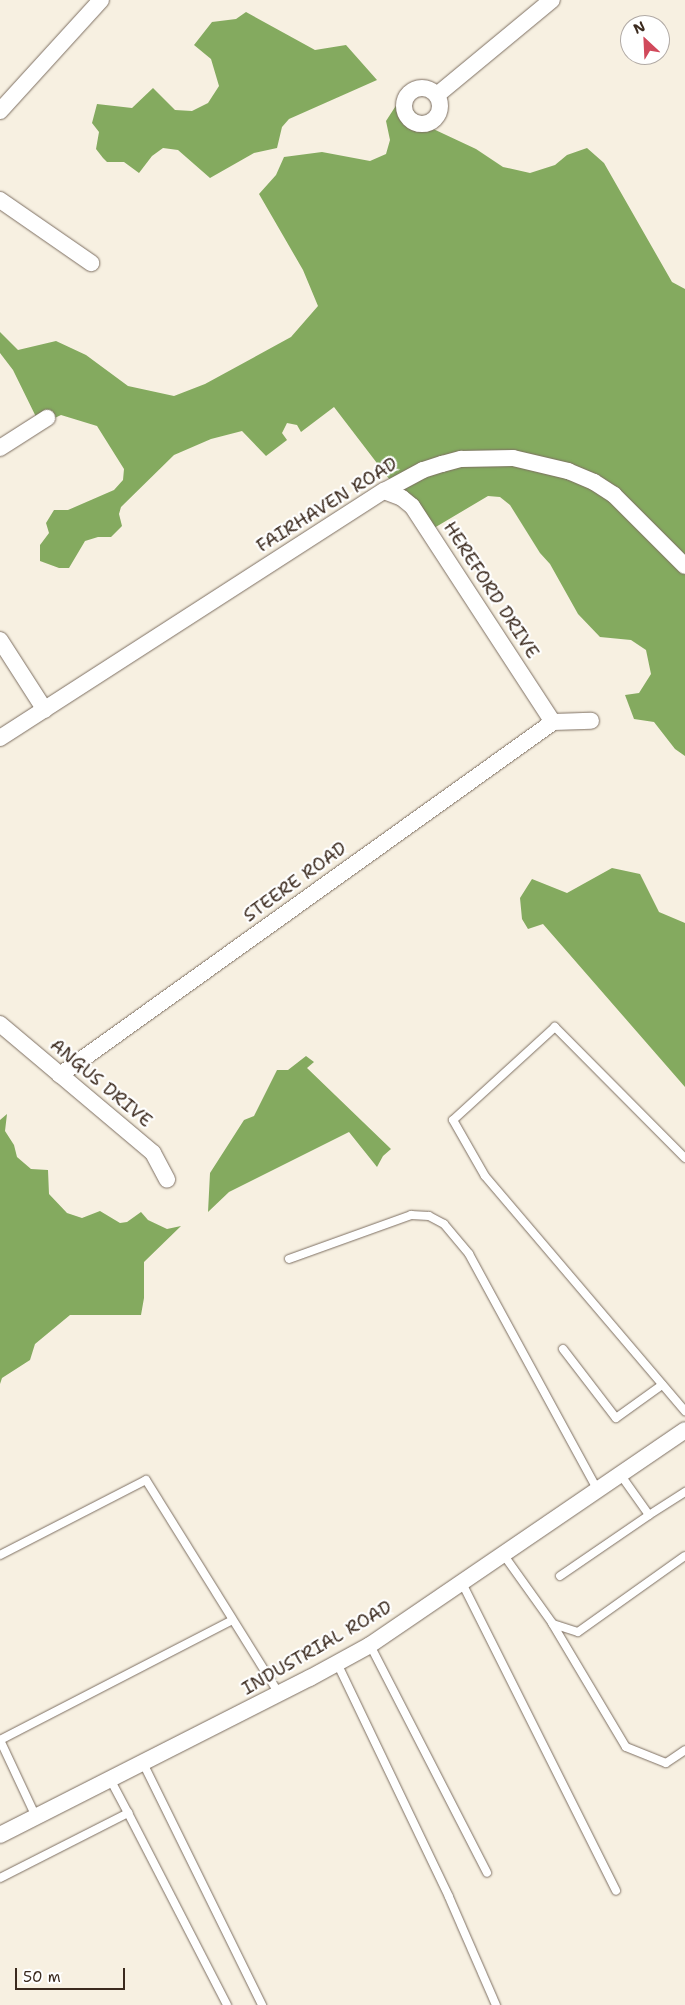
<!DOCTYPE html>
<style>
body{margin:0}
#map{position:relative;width:685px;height:2005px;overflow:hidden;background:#f7f0e1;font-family:"Shantell Sans",sans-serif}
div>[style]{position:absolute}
.forest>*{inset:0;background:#84aa5f}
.roads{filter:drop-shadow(0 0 1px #7d6f62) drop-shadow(0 0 1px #7d6f62)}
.service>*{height:8px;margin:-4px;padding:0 4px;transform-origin:4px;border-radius:4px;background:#fff}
.minor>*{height:16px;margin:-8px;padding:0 8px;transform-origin:8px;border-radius:8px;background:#fff}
.minor>.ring{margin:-8px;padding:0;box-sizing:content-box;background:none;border:16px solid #fff;border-radius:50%}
span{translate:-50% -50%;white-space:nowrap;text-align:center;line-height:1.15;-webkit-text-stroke:4.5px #fff;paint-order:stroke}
.street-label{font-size:18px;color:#3b2a1e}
.north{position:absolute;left:620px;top:15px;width:50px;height:50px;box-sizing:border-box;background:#fff;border:1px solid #b1aaa5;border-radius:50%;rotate:335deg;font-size:14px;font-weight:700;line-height:20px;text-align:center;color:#3b2a1e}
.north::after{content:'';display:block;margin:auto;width:18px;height:22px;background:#d1495b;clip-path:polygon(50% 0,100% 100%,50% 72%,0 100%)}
.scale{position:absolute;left:15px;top:1968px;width:110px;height:22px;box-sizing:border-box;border:2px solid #3b2a1e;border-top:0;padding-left:6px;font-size:15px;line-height:18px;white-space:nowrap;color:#3b2a1e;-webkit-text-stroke:4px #fff;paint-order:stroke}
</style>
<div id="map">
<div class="forest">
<i style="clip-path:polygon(246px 12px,315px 50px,346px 45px,377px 80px,289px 119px,282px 127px,277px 148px,254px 153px,210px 178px,178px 150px,163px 148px,152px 156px,139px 173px,124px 162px,107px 162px,103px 158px,96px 149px,99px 132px,92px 123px,97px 104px,132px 108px,153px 88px,175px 110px,192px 111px,208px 103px,219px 86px,211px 59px,194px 45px,212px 22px,236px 19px)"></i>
<i style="clip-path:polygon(397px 104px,410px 107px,429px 127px,476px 149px,503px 167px,530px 173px,555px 165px,567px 155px,587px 148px,604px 163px,672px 282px,685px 289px,685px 756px,675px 749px,654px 722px,634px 719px,625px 695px,639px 693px,651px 674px,646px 650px,631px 640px,600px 637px,578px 614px,550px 564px,540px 553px,510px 505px,500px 497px,488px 496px,429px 531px,334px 407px,301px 432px,297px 425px,287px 423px,282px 433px,287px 440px,266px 456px,242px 431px,211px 439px,174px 455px,121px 507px,119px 514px,122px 526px,111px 537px,98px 537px,85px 541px,69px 568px,59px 568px,40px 561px,40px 545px,49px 533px,46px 523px,54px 510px,68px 510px,114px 490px,123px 480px,124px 469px,97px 426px,61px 415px,40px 425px,13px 370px,0 353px,0 332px,18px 350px,56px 341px,86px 355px,128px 386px,174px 396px,205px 384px,291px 337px,318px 306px,303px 270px,259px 194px,276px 175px,284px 157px,322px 152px,370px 161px,386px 154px,390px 140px,386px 121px)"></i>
<i style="clip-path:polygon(612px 868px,640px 874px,659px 912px,685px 923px,685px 1087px,543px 924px,528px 929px,522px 919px,520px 898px,532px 879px,567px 893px)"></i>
<i style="clip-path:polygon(306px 1056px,314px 1062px,307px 1068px,391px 1149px,383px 1156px,377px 1167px,349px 1132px,229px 1192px,208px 1212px,210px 1173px,244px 1120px,254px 1116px,277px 1070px,288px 1070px)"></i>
<i style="clip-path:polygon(7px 1114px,5px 1131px,14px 1145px,17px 1157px,31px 1169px,48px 1170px,49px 1194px,67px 1213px,82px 1218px,100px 1211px,120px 1223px,127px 1222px,141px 1212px,148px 1220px,167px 1229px,181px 1226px,144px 1262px,144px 1298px,141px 1315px,70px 1315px,35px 1344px,30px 1360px,2px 1378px,0 1384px,0 1120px)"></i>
</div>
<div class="roads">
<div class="service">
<i style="left:685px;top:1158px;width:185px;rotate:-134.8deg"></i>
<i style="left:555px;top:1027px;width:138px;rotate:137.6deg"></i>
<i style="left:453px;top:1120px;width:64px;rotate:60.3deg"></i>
<i style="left:485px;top:1176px;width:309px;rotate:49.6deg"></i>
<i style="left:289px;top:1259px;width:130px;rotate:-19.8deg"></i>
<i style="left:411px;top:1215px;width:18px;rotate:3deg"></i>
<i style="left:429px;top:1216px;width:17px;rotate:28deg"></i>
<i style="left:444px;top:1224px;width:39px;rotate:50deg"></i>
<i style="left:469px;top:1254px;width:268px;rotate:61.4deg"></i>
<i style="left:563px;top:1349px;width:87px;rotate:52.5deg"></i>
<i style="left:616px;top:1418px;width:57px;rotate:-35.7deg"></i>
<i style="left:620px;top:1474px;width:50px;rotate:54.7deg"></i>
<i style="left:649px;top:1515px;width:43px;rotate:-32.6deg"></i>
<i style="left:503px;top:1554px;width:86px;rotate:54.5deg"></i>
<i style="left:553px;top:1624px;width:26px;rotate:18deg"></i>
<i style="left:578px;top:1632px;width:131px;rotate:-35.4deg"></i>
<i style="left:0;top:1555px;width:164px;rotate:-27.2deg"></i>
<i style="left:146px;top:1480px;width:252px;rotate:58.1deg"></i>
<i style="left:560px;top:1576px;width:108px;rotate:-34.4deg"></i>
<i style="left:462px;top:1583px;width:344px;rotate:63.4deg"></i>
<i style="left:552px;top:1623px;width:144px;rotate:59.2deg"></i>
<i style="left:626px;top:1747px;width:43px;rotate:21.8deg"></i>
<i style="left:666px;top:1763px;width:23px;rotate:-34deg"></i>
<i style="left:370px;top:1645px;width:256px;rotate:62.8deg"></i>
<i style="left:337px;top:1663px;width:259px;rotate:64.4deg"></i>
<i style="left:449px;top:1897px;width:118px;rotate:66.5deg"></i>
<i style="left:0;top:1740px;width:261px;rotate:-27.3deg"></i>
<i style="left:0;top:1740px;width:85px;rotate:64.9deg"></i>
<i style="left:143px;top:1763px;width:270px;rotate:63.8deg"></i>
<i style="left:110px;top:1779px;width:38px;rotate:62deg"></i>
<i style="left:0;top:1878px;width:144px;rotate:-26.9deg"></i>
<i style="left:128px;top:1813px;width:216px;rotate:62.7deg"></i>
</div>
<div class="minor">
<i class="ring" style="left:404px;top:88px;width:20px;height:20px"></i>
<i style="left:437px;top:95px;width:149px;rotate:-39.6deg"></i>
<i style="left:0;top:111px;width:150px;rotate:-47.7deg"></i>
<i style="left:0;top:200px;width:111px;rotate:34.7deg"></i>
<i style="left:0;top:448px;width:56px;rotate:-32.6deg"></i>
<i style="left:384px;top:491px;width:19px;rotate:21deg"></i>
<i style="left:402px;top:498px;width:13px;rotate:39deg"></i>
<i style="left:412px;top:506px;width:258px;rotate:56.9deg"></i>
<i style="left:0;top:640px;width:83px;rotate:57.3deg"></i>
<i style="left:553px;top:722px;width:38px;rotate:-2deg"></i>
<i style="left:0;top:738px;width:457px;rotate:-32.8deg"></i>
<i style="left:384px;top:491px;width:44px;rotate:-28.3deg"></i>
<i style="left:423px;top:470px;width:20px;rotate:-18deg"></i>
<i style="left:442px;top:464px;width:20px;rotate:-15deg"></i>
<i style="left:461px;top:459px;width:52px;rotate:-1.1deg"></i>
<i style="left:513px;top:458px;width:57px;rotate:13.3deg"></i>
<i style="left:568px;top:471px;width:28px;rotate:23deg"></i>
<i style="left:594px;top:482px;width:24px;rotate:33deg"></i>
<i style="left:614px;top:495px;width:100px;rotate:45deg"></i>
<i style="left:0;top:1024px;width:200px;rotate:40.1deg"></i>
<i style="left:153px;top:1153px;width:30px;rotate:62deg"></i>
<i style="left:60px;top:1075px;width:606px;rotate:-35.6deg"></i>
<i style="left:0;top:1835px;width:347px;rotate:-26.9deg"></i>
<i style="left:310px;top:1678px;width:68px;rotate:-28.8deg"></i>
<i style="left:370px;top:1645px;width:381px;rotate:-34.3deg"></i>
</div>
</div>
<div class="street-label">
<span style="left:327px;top:505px;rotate:-32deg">FAIRHAVEN ROAD</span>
<span style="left:491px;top:590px;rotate:57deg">HEREFORD DRIVE</span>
<span style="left:295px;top:882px;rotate:-36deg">STEERE ROAD</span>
<span style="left:101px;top:1083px;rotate:40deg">ANGUS DRIVE</span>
<span style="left:317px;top:1648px;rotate:-30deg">INDUSTRIAL ROAD</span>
</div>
<div class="north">N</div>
<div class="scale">50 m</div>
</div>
